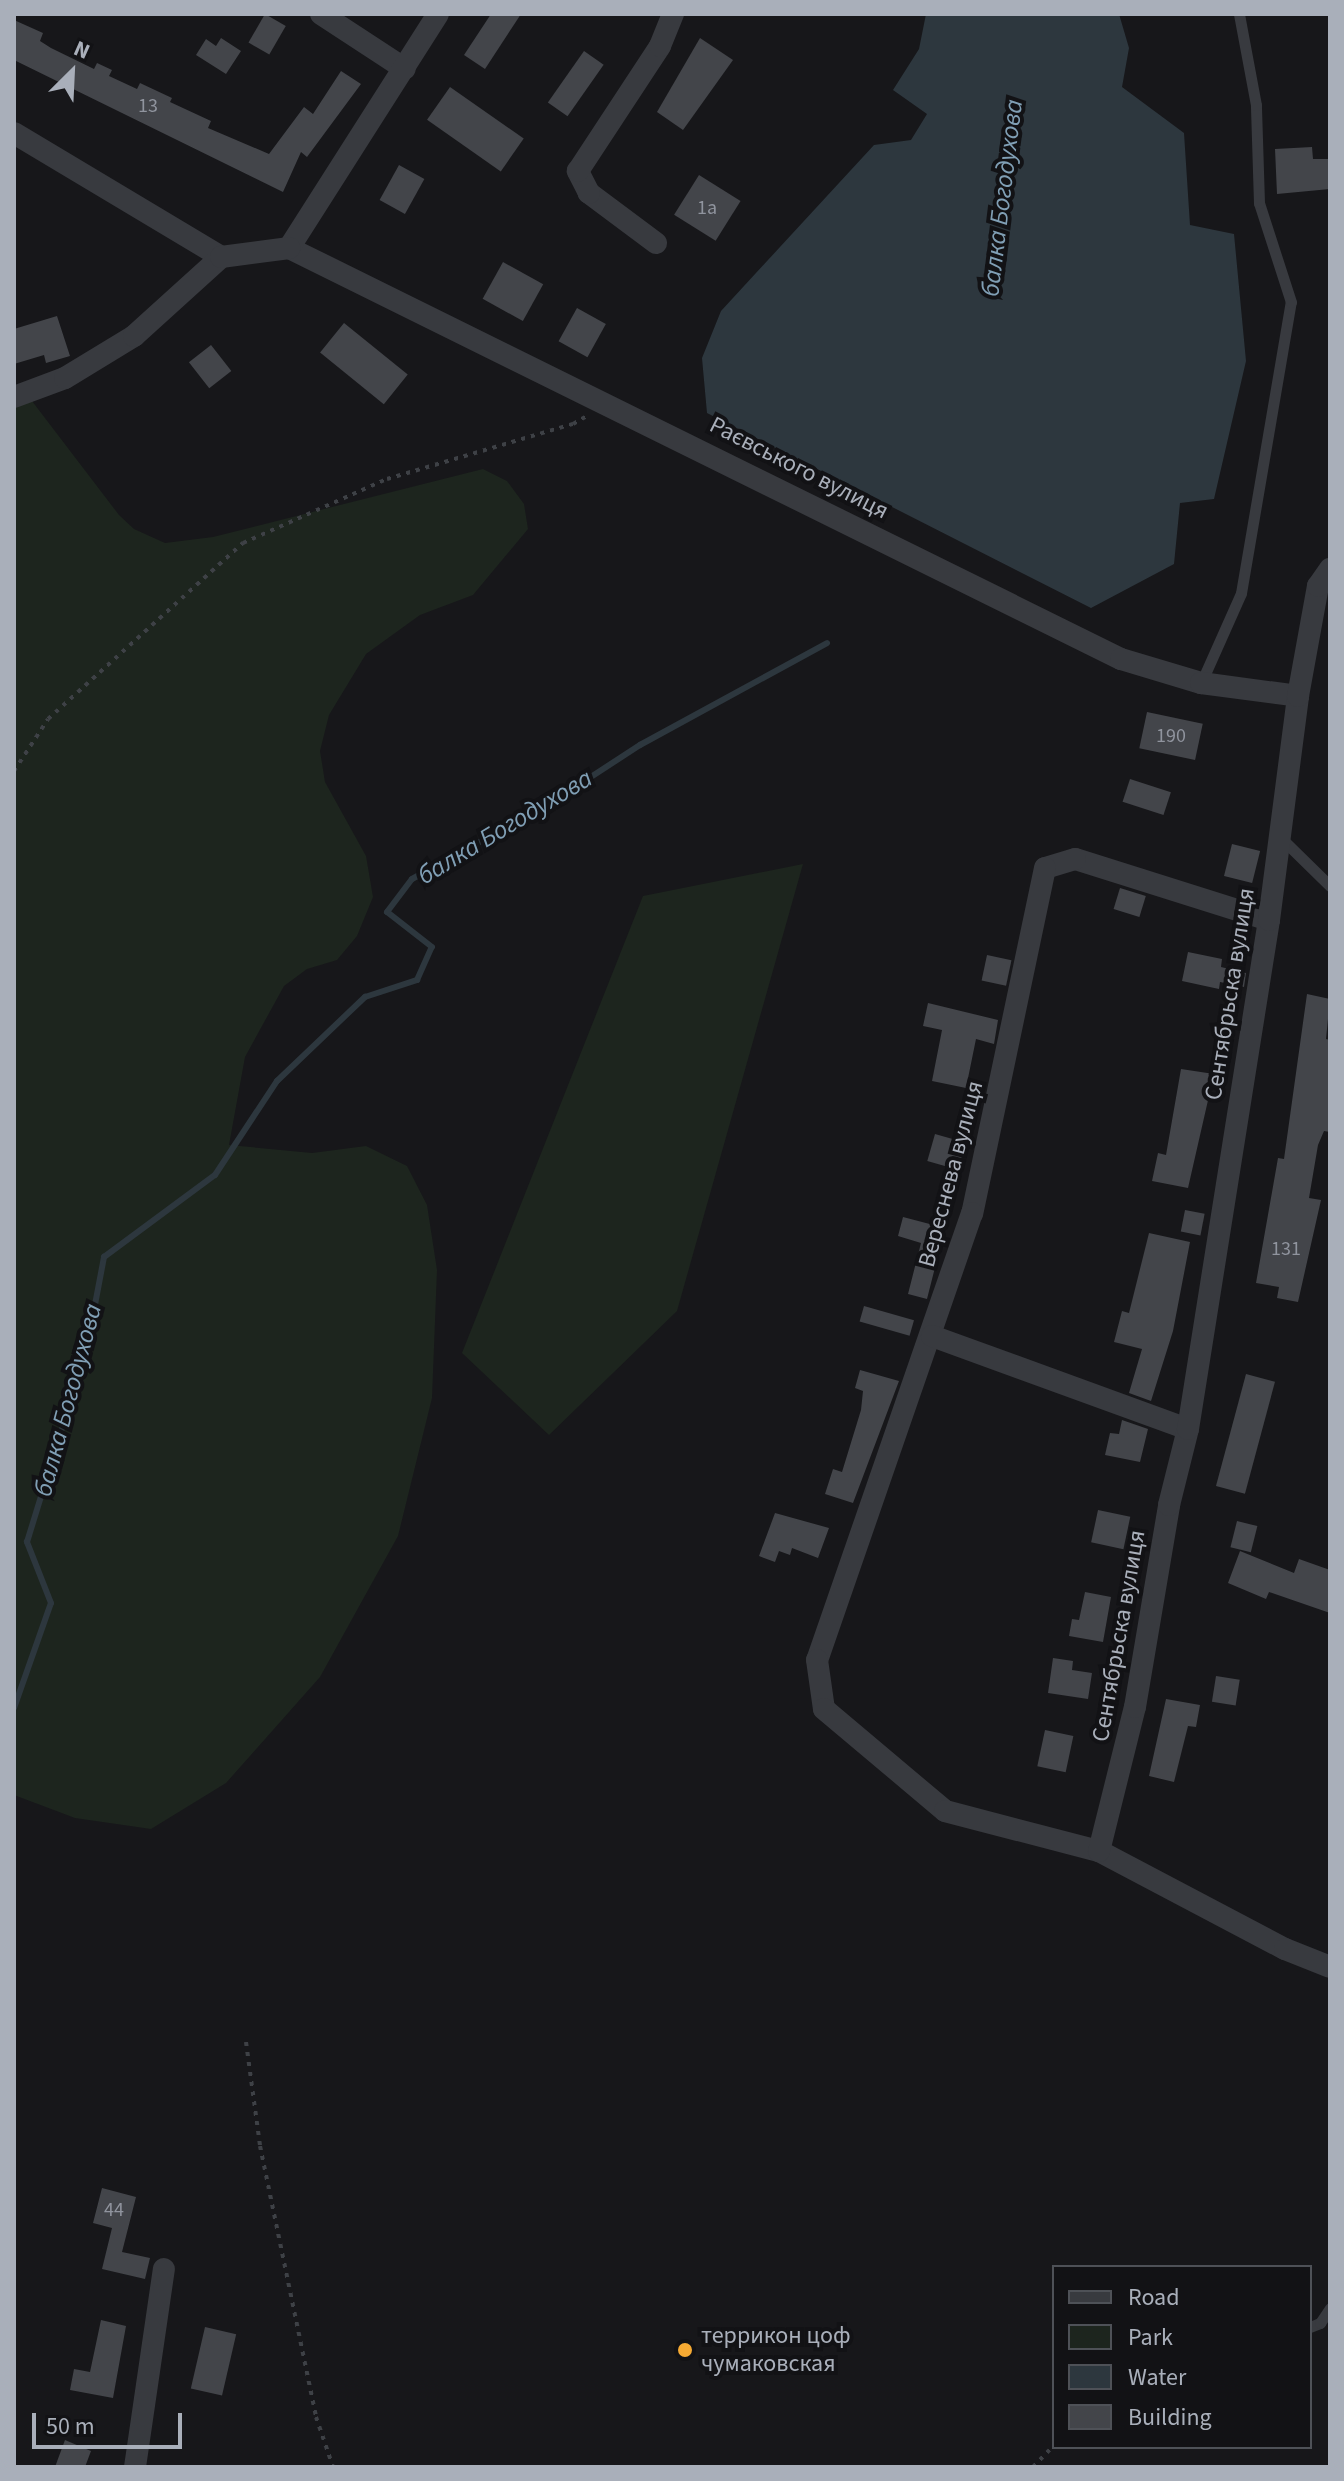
<!DOCTYPE html>
<meta charset="utf-8">
<style>
body{margin:0}
#map{position:relative;width:1344px;height:2481px;overflow:hidden;background:#17171a;font-family:"Source Sans 3",sans-serif}
div>[style]{position:absolute}
.green>*{inset:0;background:#1d251e}
.water>*{inset:0;background:#2d373e}
.stream>*{height:6px;margin:-3px;padding:0 3px;transform-origin:3px;border-radius:3px;background:#2d373e}
.building>*{inset:0;background:#43454a;transform-origin:0 0}
.path>*{height:4px;margin-top:-2px;transform-origin:0;background:repeating-linear-gradient(90deg,#3e4146 0 4px,transparent 0 10px)}
.service>*{height:11px;margin:-5.5px;padding:0 5.5px;transform-origin:5.5px;border-radius:5.5px;background:#383a3f}
.minor>*{height:22px;margin:-11px;padding:0 11px;transform-origin:11px;border-radius:11px;background:#383a3f}
.dots>*{width:22px;height:22px;translate:-50% -50%;box-sizing:border-box;border:4px solid #121215;border-radius:50%}
span{translate:-50% -50%;white-space:nowrap;text-align:center;line-height:1.15;-webkit-text-stroke:8px #121215;paint-order:stroke}
.number-label{font-size:20px;color:#90949e}
.number-label span{-webkit-text-stroke-width:0}
.street-label{font-size:24px;color:#a9afba}
.poi-label{font-size:24px;color:#a9afba}
.left{translate:0 -50%;text-align:left}
.water-label{font-size:26px;color:#809fb5;font-style:italic}
.frame{position:absolute;inset:0;border:16px solid #a9afba;pointer-events:none}
.legend{position:absolute;left:1052px;top:2265px;width:260px;height:184px;box-sizing:border-box;background:#121215;border:2px solid #4e5157;margin:0;padding:10px 14px;list-style:none;font-size:24px;color:#a9afba}
.legend li{display:flex;align-items:center;gap:16px;height:40px}
.legend b{width:40px;border:2px solid #4e5157}
.north{position:absolute;left:32px;top:32px;width:80px;height:80px;-webkit-text-stroke:6px #121215;paint-order:stroke;rotate:24deg;font-size:22px;font-weight:700;line-height:32px;text-align:center;color:#a9afba}
.north::after{content:'';display:block;margin:auto;width:28px;height:36px;background:#a9afba;clip-path:polygon(50% 0,100% 100%,50% 72%,0 100%)}
.scale{position:absolute;left:32px;top:2413px;width:150px;height:36px;box-sizing:border-box;border:4px solid #a9afba;border-top:0;padding-left:10px;font-size:24px;line-height:28px;white-space:nowrap;color:#a9afba;-webkit-text-stroke:6px #121215;paint-order:stroke}
</style>
<div id="map">
<div class="green">
<i style="clip-path:polygon(32px 401px,119px 515px,134px 529px,165px 543px,213px 537px,483px 469px,507px 481px,524px 504px,528px 529px,473px 595px,420px 615px,366px 654px,329px 715px,320px 751px,325px 782px,366px 856px,373px 897px,357px 936px,337px 960px,307px 969px,284px 986px,245px 1057px,229px 1145px,312px 1153px,366px 1146px,407px 1166px,427px 1205px,437px 1270px,432px 1398px,398px 1536px,320px 1677px,226px 1783px,151px 1829px,75px 1818px,14px 1795px,14px 407px)"></i>
<i style="clip-path:polygon(803px 864px,677px 1311px,549px 1435px,462px 1353px,643px 896px)"></i>
</div>
<div class="water">
<i style="clip-path:polygon(926px 14px,1119px 14px,1129px 48px,1122px 87px,1184px 133px,1190px 225px,1234px 234px,1246px 361px,1214px 499px,1180px 503px,1174px 564px,1091px 608px,707px 413px,702px 358px,721px 311px,874px 145px,911px 140px,927px 114px,893px 90px,919px 49px)"></i>
</div>
<div class="stream">
<i style="left:14px;top:1708px;width:111px;rotate:-70.6deg"></i>
<i style="left:51px;top:1603px;width:66px;rotate:-111.5deg"></i>
<i style="left:27px;top:1542px;width:204px;rotate:-72.9deg"></i>
<i style="left:87px;top:1347px;width:92px;rotate:-79.3deg"></i>
<i style="left:104px;top:1257px;width:138px;rotate:-36.5deg"></i>
<i style="left:215px;top:1175px;width:113px;rotate:-56.6deg"></i>
<i style="left:277px;top:1081px;width:122px;rotate:-43.7deg"></i>
<i style="left:365px;top:997px;width:55px;rotate:-18.1deg"></i>
<i style="left:417px;top:980px;width:36px;rotate:-66deg"></i>
<i style="left:432px;top:947px;width:57px;rotate:-142.1deg"></i>
<i style="left:387px;top:912px;width:41px;rotate:-52.9deg"></i>
<i style="left:412px;top:879px;width:162px;rotate:-28.8deg"></i>
<i style="left:554px;top:801px;width:103px;rotate:-33.1deg"></i>
<i style="left:640px;top:745px;width:213px;rotate:-28.6deg"></i>
</div>
<div class="building">
<i style="left:265px;top:14px;width:24px;height:33px;rotate:30deg"></i>
<i style="clip-path:polygon(491px 14px,521px 14px,485px 69px,464px 55px)"></i>
<i style="clip-path:polygon(14px 20px,43px 33px,40px 41px,51px 48px,94px 69px,97px 63px,112px 70px,109px 76px,137px 89px,140px 83px,172px 98px,170px 102px,211px 121px,208px 128px,269px 154px,304px 107px,313px 114px,341px 71px,361px 84px,307px 157px,301px 152px,283px 192px,14px 60px)"></i>
<i style="clip-path:polygon(221px 38px,241px 51px,226px 74px,196px 55px,206px 39px,216px 46px)"></i>
<i style="clip-path:polygon(700px 38px,733px 60px,683px 130px,657px 112px)"></i>
<i style="left:584px;top:51px;width:24px;height:63px;rotate:35deg"></i>
<i style="left:450px;top:87px;width:90px;height:40px;rotate:35deg"></i>
<i style="clip-path:polygon(1312px 147px,1313px 159px,1330px 159px,1330px 189px,1277px 194px,1275px 149px)"></i>
<i style="left:399px;top:165px;width:29px;height:40px;rotate:29deg"></i>
<i style="left:699px;top:175px;width:49px;height:47px;rotate:32deg"></i>
<i style="left:503px;top:262px;width:46px;height:42px;rotate:29deg"></i>
<i style="left:577px;top:308px;width:33px;height:38px;rotate:29deg"></i>
<i style="clip-path:polygon(57px 316px,70px 356px,46px 363px,44px 355px,14px 364px,14px 329px)"></i>
<i style="left:344px;top:323px;width:82px;height:38px;rotate:39deg"></i>
<i style="left:211px;top:345px;width:33px;height:28px;rotate:52deg"></i>
<i style="left:1147px;top:712px;width:57px;height:37px;rotate:12deg"></i>
<i style="left:1130px;top:779px;width:43px;height:24px;rotate:18deg"></i>
<i style="left:1232px;top:844px;width:29px;height:33px;rotate:14deg"></i>
<i style="left:1120px;top:888px;width:27px;height:22px;rotate:17deg"></i>
<i style="clip-path:polygon(1188px 952px,1222px 959px,1221px 967px,1246px 973px,1244px 987px,1220px 982px,1219px 989px,1182px 981px)"></i>
<i style="left:987px;top:955px;width:25px;height:26px;rotate:12deg"></i>
<i style="clip-path:polygon(1307px 994px,1330px 999px,1326px 1039px,1330px 1040px,1330px 1132px,1324px 1131px,1318px 1145px,1309px 1198px,1321px 1200px,1298px 1302px,1277px 1298px,1279px 1287px,1256px 1283px,1278px 1158px,1284px 1159px)"></i>
<i style="clip-path:polygon(928px 1003px,998px 1020px,994px 1044px,976px 1039px,966px 1088px,932px 1081px,942px 1030px,923px 1026px)"></i>
<i style="clip-path:polygon(1181px 1069px,1214px 1074px,1188px 1188px,1152px 1181px,1158px 1153px,1166px 1155px)"></i>
<i style="left:935px;top:1134px;width:32px;height:28px;rotate:16deg"></i>
<i style="left:1185px;top:1210px;width:20px;height:22px;rotate:11deg"></i>
<i style="clip-path:polygon(903px 1217px,945px 1228px,927px 1299px,908px 1294px,921px 1243px,898px 1236px)"></i>
<i style="clip-path:polygon(1149px 1233px,1190px 1242px,1173px 1331px,1151px 1401px,1129px 1393px,1142px 1349px,1114px 1342px,1122px 1311px,1129px 1313px)"></i>
<i style="left:864px;top:1306px;width:52px;height:16px;rotate:16deg"></i>
<i style="clip-path:polygon(860px 1370px,899px 1381px,853px 1503px,825px 1494px,833px 1469px,842px 1472px,861px 1410px,863px 1391px,855px 1388px)"></i>
<i style="left:1246px;top:1374px;width:30px;height:116px;rotate:15deg"></i>
<i style="clip-path:polygon(1122px 1420px,1148px 1429px,1140px 1462px,1105px 1455px,1110px 1433px,1119px 1434px)"></i>
<i style="left:1098px;top:1510px;width:33px;height:33px;rotate:12deg"></i>
<i style="clip-path:polygon(775px 1513px,829px 1528px,818px 1558px,792px 1548px,790px 1555px,779px 1551px,775px 1562px,759px 1556px)"></i>
<i style="left:1237px;top:1521px;width:21px;height:27px;rotate:14deg"></i>
<i style="clip-path:polygon(1240px 1551px,1294px 1573px,1299px 1559px,1330px 1570px,1330px 1613px,1269px 1592px,1266px 1599px,1228px 1583px)"></i>
<i style="clip-path:polygon(1085px 1592px,1111px 1597px,1103px 1642px,1069px 1636px,1072px 1619px,1079px 1620px)"></i>
<i style="clip-path:polygon(1053px 1658px,1073px 1661px,1072px 1670px,1092px 1673px,1088px 1699px,1048px 1693px)"></i>
<i style="left:1216px;top:1676px;width:24px;height:26px;rotate:9deg"></i>
<i style="clip-path:polygon(1166px 1699px,1200px 1705px,1196px 1727px,1188px 1726px,1174px 1782px,1149px 1776px)"></i>
<i style="left:1045px;top:1730px;width:29px;height:37px;rotate:12deg"></i>
<i style="clip-path:polygon(102px 2188px,136px 2197px,122px 2252px,150px 2258px,145px 2279px,102px 2269px,112px 2228px,93px 2223px)"></i>
<i style="clip-path:polygon(101px 2320px,126px 2326px,113px 2398px,70px 2390px,74px 2369px,90px 2372px)"></i>
<i style="left:205px;top:2327px;width:32px;height:63px;rotate:13deg"></i>
<i style="clip-path:polygon(65px 2440px,91px 2451px,85px 2467px,55px 2467px)"></i>
</div>
<div class="path">
<i style="left:14px;top:771px;width:62px;rotate:-56.8deg"></i>
<i style="left:48px;top:719px;width:263px;rotate:-42.1deg"></i>
<i style="left:243px;top:543px;width:158px;rotate:-24deg"></i>
<i style="left:387px;top:479px;width:194px;rotate:-16.5deg"></i>
<i style="left:573px;top:424px;width:16px;rotate:-30deg"></i>
<i style="left:246px;top:2042px;width:105px;rotate:82.3deg"></i>
<i style="left:260px;top:2146px;width:277px;rotate:78.3deg"></i>
<i style="left:316px;top:2417px;width:53px;rotate:71.2deg"></i>
<i style="left:1033px;top:2467px;width:30px;rotate:-46deg"></i>
</div>
<div class="service">
<i style="left:1201px;top:683px;width:98px;rotate:-66deg"></i>
<i style="left:1241px;top:593px;width:295px;rotate:-80.3deg"></i>
<i style="left:1291px;top:302px;width:104px;rotate:-107.9deg"></i>
<i style="left:1259px;top:203px;width:98px;rotate:-91.8deg"></i>
<i style="left:1256px;top:105px;width:93px;rotate:-100.6deg"></i>
<i style="left:1280px;top:837px;width:70px;rotate:44.4deg"></i>
<i style="left:1310px;top:2327px;width:11px;rotate:-22deg"></i>
<i style="left:1320px;top:2323px;width:18px;rotate:-56deg"></i>
</div>
<div class="minor">
<i style="left:321px;top:14px;width:100px;rotate:33.2deg"></i>
<i style="left:14px;top:133px;width:241px;rotate:30.9deg"></i>
<i style="left:656px;top:243px;width:84px;rotate:-143.3deg"></i>
<i style="left:589px;top:193px;width:25px;rotate:-117deg"></i>
<i style="left:578px;top:171px;width:149px;rotate:-56.7deg"></i>
<i style="left:660px;top:46px;width:35px;rotate:-68deg"></i>
<i style="left:289px;top:248px;width:928px;rotate:26.29deg"></i>
<i style="left:1121px;top:659px;width:84px;rotate:16.7deg"></i>
<i style="left:1201px;top:683px;width:98px;rotate:7.6deg"></i>
<i style="left:289px;top:248px;width:277px;rotate:-57.5deg"></i>
<i style="left:14px;top:397px;width:54px;rotate:-20.4deg"></i>
<i style="left:65px;top:378px;width:81px;rotate:-31.3deg"></i>
<i style="left:134px;top:336px;width:118px;rotate:-42.2deg"></i>
<i style="left:221px;top:257px;width:69px;rotate:-7.5deg"></i>
<i style="left:1269px;top:920px;width:203px;rotate:-162.5deg"></i>
<i style="left:1075px;top:859px;width:31px;rotate:163deg"></i>
<i style="left:1045px;top:868px;width:353px;rotate:101.9deg"></i>
<i style="left:972px;top:1213px;width:473px;rotate:109.1deg"></i>
<i style="left:817px;top:1660px;width:49px;rotate:81.9deg"></i>
<i style="left:824px;top:1709px;width:158px;rotate:40.1deg"></i>
<i style="left:945px;top:1811px;width:159px;rotate:14.6deg"></i>
<i style="left:1099px;top:1851px;width:210px;rotate:27.8deg"></i>
<i style="left:1285px;top:1949px;width:48px;rotate:21.8deg"></i>
<i style="left:932px;top:1336px;width:272px;rotate:20deg"></i>
<i style="left:1099px;top:1851px;width:148px;rotate:-76deg"></i>
<i style="left:1135px;top:1707px;width:205px;rotate:-80.4deg"></i>
<i style="left:1169px;top:1505px;width:78px;rotate:-76deg"></i>
<i style="left:1188px;top:1429px;width:515px;rotate:-80.96deg"></i>
<i style="left:1269px;top:920px;width:226px;rotate:-82.6deg"></i>
<i style="left:1298px;top:696px;width:112px;rotate:-79.7deg"></i>
<i style="left:1318px;top:586px;width:21px;rotate:-55deg"></i>
<i style="left:135px;top:2467px;width:200px;rotate:-81.7deg"></i>
</div>
<div class="dots">
<i style="left:685px;top:2350px;background:#f6aa33"></i>
</div>
<div class="number-label">
<span style="left:148px;top:106px">13</span>
<span style="left:707px;top:208px">1а</span>
<span style="left:1171px;top:736px">190</span>
<span style="left:1286px;top:1249px">131</span>
<span style="left:114px;top:2210px">44</span>
</div>
<div class="street-label">
<span style="left:799px;top:468px;rotate:27deg">Раєвського вулиця</span>
<span style="left:1230px;top:994px;rotate:-81deg">Сентябрьска вулиця</span>
<span style="left:951px;top:1174px;rotate:-75deg">Вереснева вулиця</span>
<span style="left:1119px;top:1636px;rotate:-80deg">Сентябрьска вулиця</span>
</div>
<div class="poi-label">
<span class="left" style="left:701px;top:2350px">террикон цоф<br>чумаковская</span>
</div>
<div class="water-label">
<span style="left:1002px;top:198px;rotate:-83deg">балка Богодухова</span>
<span style="left:505px;top:827px;rotate:-31deg">балка Богодухова</span>
<span style="left:68px;top:1400px;rotate:-75deg">балка Богодухова</span>
</div>
<div class="frame"></div>
<ul class="legend">
<li><b style="height:10px;background:#383a3f"></b>Road</li>
<li><b style="height:22px;background:#1d251e"></b>Park</li>
<li><b style="height:22px;background:#2d373e"></b>Water</li>
<li><b style="height:22px;background:#43454a"></b>Building</li>
</ul>
<div class="north">N</div>
<div class="scale">50 m</div>
</div>
